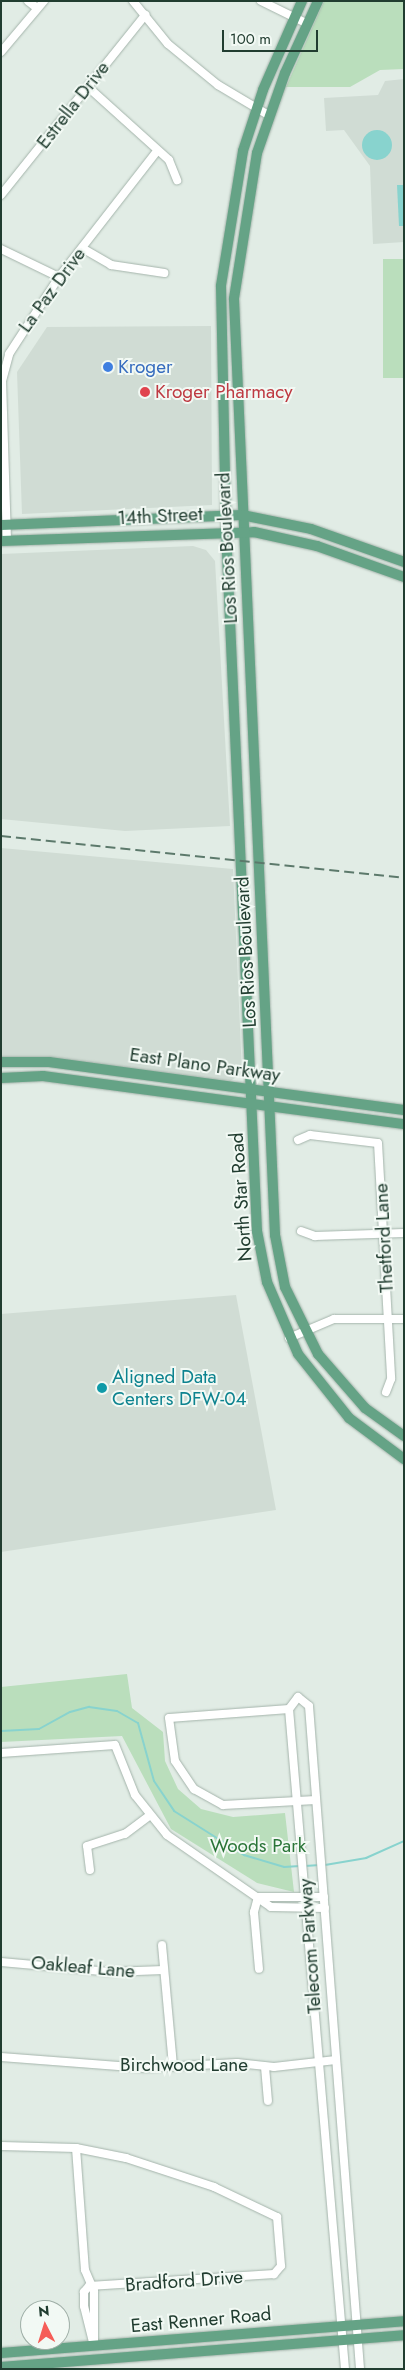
<!DOCTYPE html>
<style>
body{margin:0}
#map{position:relative;width:405px;height:2370px;overflow:hidden;background:#e1ece5;font-family:Jost,sans-serif}
div>[style]{position:absolute}
.built>*{inset:0;background:#d0dcd4}
.green>*{inset:0;background:#badebc;transform-origin:0 0}
.water>*{inset:0;background:#88d3ce}
.round{border-radius:50%}
.stream>*{height:2px;margin:-1px;padding:0 1px;transform-origin:1px;border-radius:1px;background:#88d3ce}
.roads{filter:drop-shadow(0 0 1px #a4b4ab) drop-shadow(0 0 1px #a4b4ab)}
.minor>*{height:8px;margin:-4px;padding:0 4px;transform-origin:4px;border-radius:4px;background:#fff}
.major>*{height:10px;margin:-5px;padding:0 5px;transform-origin:5px;border-radius:5px;background:#65a386}
.rail>*{height:2px;margin-top:-1px;transform-origin:0;background:repeating-linear-gradient(90deg,#5c796b 0 10px,transparent 0 15px)}
.dots>*{width:14px;height:14px;translate:-50% -50%;box-sizing:border-box;border:2px solid #f2f9f4;border-radius:50%}
span{translate:-50% -50%;white-space:nowrap;text-align:center;line-height:1.15;-webkit-text-stroke:4px #f2f9f4;paint-order:stroke}
.street-label{font-size:19px;color:#213d30}
.shop-label{font-size:19px;color:#366cbe}
.left{translate:0 -50%;text-align:left}
.health-label{font-size:19px;color:#be3a42}
.culture-label{font-size:19px;color:#0d838f}
.park-label{font-size:19px;color:#2a7538}
.frame{position:absolute;inset:0;border:2px solid #213d30;pointer-events:none}
.north{position:absolute;left:20px;top:2300px;width:50px;height:50px;box-sizing:border-box;background:#f2f9f4;border:1px solid #9eaea6;border-radius:50%;rotate:355deg;font-size:14px;font-weight:700;line-height:20px;text-align:center;color:#213d30}
.north::after{content:'';display:block;margin:auto;width:18px;height:22px;background:#f55d57;clip-path:polygon(50% 0,100% 100%,50% 72%,0 100%)}
.scale{position:absolute;left:222px;top:30px;width:96px;height:22px;box-sizing:border-box;border:2px solid #213d30;border-top:0;padding-left:6px;font-size:15px;line-height:18px;white-space:nowrap;color:#213d30;-webkit-text-stroke:4px #f2f9f4;paint-order:stroke}
</style>
<div id="map">
<div class="built">
<i style="clip-path:polygon(404px 79px,404px 242px,373px 244px,370px 166px,344px 130px,326px 131px,324px 98px,378px 95px,385px 81px)"></i>
<i style="clip-path:polygon(211px 326px,212px 505px,22px 514px,17px 372px,47px 327px)"></i>
<i style="clip-path:polygon(193px 546px,206px 550px,215px 561px,230px 826px,125px 831px,1px 819px,1px 554px)"></i>
<i style="clip-path:polygon(1px 848px,233px 869px,242px 1074px,230px 1081px,43px 1057px,1px 1059px)"></i>
<i style="clip-path:polygon(236px 1295px,276px 1510px,1px 1552px,1px 1314px)"></i>
</div>
<div class="green">
<i style="clip-path:polygon(324px 1px,404px 1px,404px 69px,380px 70px,350px 87px,286px 87px)"></i>
<i style="left:383px;top:259px;width:21px;height:119px"></i>
<i style="clip-path:polygon(127px 1674px,132px 1708px,163px 1732px,165px 1761px,178px 1789px,201px 1809px,233px 1817px,285px 1813px,294px 1892px,257px 1883px,171px 1829px,122px 1736px,1px 1742px,1px 1687px)"></i>
</div>
<div class="water">
<i class="round" style="left:362px;top:130px;width:30px;height:30px"></i>
<i style="clip-path:polygon(397px 185px,404px 185px,404px 226px,399px 226px)"></i>
</div>
<div class="stream">
<i style="left:1px;top:1731px;width:38px;rotate:-3deg"></i>
<i style="left:39px;top:1729px;width:35px;rotate:-29deg"></i>
<i style="left:70px;top:1712px;width:20px;rotate:-15deg"></i>
<i style="left:89px;top:1707px;width:28px;rotate:8deg"></i>
<i style="left:117px;top:1711px;width:24px;rotate:30deg"></i>
<i style="left:138px;top:1723px;width:60px;rotate:74.6deg"></i>
<i style="left:154px;top:1781px;width:36px;rotate:56deg"></i>
<i style="left:174px;top:1811px;width:83px;rotate:32.2deg"></i>
<i style="left:244px;top:1855px;width:42px;rotate:16.7deg"></i>
<i style="left:284px;top:1867px;width:16px;rotate:-4deg"></i>
<i style="left:325px;top:1865px;width:42px;rotate:-9.7deg"></i>
<i style="left:366px;top:1858px;width:42px;rotate:-24.1deg"></i>
<i style="left:305px;top:1866px;width:15px;rotate:-4deg"></i>
</div>
<div class="roads">
<div class="minor">
<i style="left:28px;top:1px;width:11px;rotate:38deg"></i>
<i style="left:133px;top:1px;width:55px;rotate:50.9deg"></i>
<i style="left:168px;top:44px;width:65px;rotate:39.4deg"></i>
<i style="left:218px;top:85px;width:61px;rotate:30.8deg"></i>
<i style="left:261px;top:1px;width:52px;rotate:26.1deg"></i>
<i style="left:1px;top:52px;width:67px;rotate:-49.9deg"></i>
<i style="left:88px;top:87px;width:109px;rotate:42deg"></i>
<i style="left:169px;top:160px;width:22px;rotate:68deg"></i>
<i style="left:1px;top:195px;width:231px;rotate:-51.3deg"></i>
<i style="left:82px;top:248px;width:34px;rotate:30deg"></i>
<i style="left:111px;top:265px;width:54px;rotate:8.6deg"></i>
<i style="left:1px;top:249px;width:64px;rotate:25.8deg"></i>
<i style="left:7px;top:540px;width:159px;rotate:-91.8deg"></i>
<i style="left:2px;top:381px;width:28px;rotate:-75deg"></i>
<i style="left:9px;top:354px;width:92px;rotate:-57deg"></i>
<i style="left:59px;top:277px;width:160px;rotate:-52.1deg"></i>
<i style="left:298px;top:1140px;width:13px;rotate:-23deg"></i>
<i style="left:310px;top:1135px;width:68px;rotate:6.7deg"></i>
<i style="left:378px;top:1143px;width:236px;rotate:86.8deg"></i>
<i style="left:391px;top:1379px;width:14px;rotate:111deg"></i>
<i style="left:301px;top:1231px;width:15px;rotate:20deg"></i>
<i style="left:315px;top:1236px;width:89px;rotate:-1.9deg"></i>
<i style="left:289px;top:1338px;width:49px;rotate:-22.9deg"></i>
<i style="left:334px;top:1319px;width:70px"></i>
<i style="left:289px;top:1709px;width:120px;rotate:175.7deg"></i>
<i style="left:169px;top:1718px;width:43px;rotate:82.1deg"></i>
<i style="left:175px;top:1761px;width:34px;rotate:56deg"></i>
<i style="left:194px;top:1789px;width:33px;rotate:29deg"></i>
<i style="left:223px;top:1805px;width:93px;rotate:-3.1deg"></i>
<i style="left:1px;top:1753px;width:114px;rotate:-4deg"></i>
<i style="left:115px;top:1745px;width:54px;rotate:68.2deg"></i>
<i style="left:135px;top:1795px;width:51px;rotate:51.3deg"></i>
<i style="left:167px;top:1835px;width:126px;rotate:34.7deg"></i>
<i style="left:271px;top:1907px;width:54px;rotate:1.1deg"></i>
<i style="left:90px;top:1870px;width:24px;rotate:-97deg"></i>
<i style="left:87px;top:1846px;width:40px;rotate:-18deg"></i>
<i style="left:125px;top:1834px;width:30px;rotate:-37deg"></i>
<i style="left:258px;top:1897px;width:16px;rotate:105deg"></i>
<i style="left:254px;top:1912px;width:57px;rotate:85deg"></i>
<i style="left:258px;top:1897px;width:66px"></i>
<i style="left:162px;top:1945px;width:122px;rotate:84.8deg"></i>
<i style="left:1px;top:1962px;width:109px;rotate:5.2deg"></i>
<i style="left:110px;top:1972px;width:54px;rotate:-2.1deg"></i>
<i style="left:1px;top:2057px;width:144px;rotate:4.4deg"></i>
<i style="left:145px;top:2068px;width:92px;rotate:-3.1deg"></i>
<i style="left:237px;top:2063px;width:37px;rotate:6deg"></i>
<i style="left:274px;top:2067px;width:62px;rotate:-6.4deg"></i>
<i style="left:265px;top:2067px;width:34px;rotate:85deg"></i>
<i style="left:1px;top:2146px;width:75px;rotate:1.5deg"></i>
<i style="left:76px;top:2148px;width:51px;rotate:11.3deg"></i>
<i style="left:126px;top:2158px;width:93px;rotate:18.2deg"></i>
<i style="left:214px;top:2187px;width:70px;rotate:25.5deg"></i>
<i style="left:277px;top:2217px;width:49px;rotate:85.3deg"></i>
<i style="left:281px;top:2266px;width:11px;rotate:131deg"></i>
<i style="left:274px;top:2274px;width:185px;rotate:176.3deg"></i>
<i style="left:76px;top:2148px;width:122px;rotate:85.8deg"></i>
<i style="left:85px;top:2270px;width:23px;rotate:67deg"></i>
<i style="left:94px;top:2291px;width:55px;rotate:90deg"></i>
<i style="left:89px;top:2286px;width:8px;rotate:130deg"></i>
<i style="left:84px;top:2292px;width:14px;rotate:90deg"></i>
<i style="left:84px;top:2306px;width:41px;rotate:76deg"></i>
<i style="left:345px;top:2369px;width:662px;rotate:-94.85deg"></i>
<i style="left:289px;top:1709px;width:15px;rotate:-53deg"></i>
<i style="left:298px;top:1697px;width:14px;rotate:39deg"></i>
<i style="left:309px;top:1706px;width:665px;rotate:85.6deg"></i>
</div>
<div class="major">
<i style="left:302px;top:1px;width:97px;rotate:113.7deg"></i>
<i style="left:263px;top:90px;width:64px;rotate:108.2deg"></i>
<i style="left:243px;top:151px;width:137px;rotate:99.3deg"></i>
<i style="left:221px;top:286px;width:244px;rotate:88.8deg"></i>
<i style="left:226px;top:530px;width:702px;rotate:87.47deg"></i>
<i style="left:257px;top:1231px;width:52px;rotate:78.9deg"></i>
<i style="left:267px;top:1282px;width:78px;rotate:66.7deg"></i>
<i style="left:298px;top:1354px;width:82px;rotate:51.4deg"></i>
<i style="left:349px;top:1418px;width:69px;rotate:36.7deg"></i>
<i style="left:318px;top:1px;width:79px;rotate:114.6deg"></i>
<i style="left:285px;top:73px;width:85px;rotate:109.3deg"></i>
<i style="left:257px;top:153px;width:148px;rotate:99deg"></i>
<i style="left:234px;top:299px;width:937px;rotate:87.49deg"></i>
<i style="left:275px;top:1235px;width:53px;rotate:79.1deg"></i>
<i style="left:285px;top:1287px;width:75px;rotate:63.8deg"></i>
<i style="left:318px;top:1354px;width:72px;rotate:49deg"></i>
<i style="left:365px;top:1408px;width:48px;rotate:35.7deg"></i>
<i style="left:1px;top:525px;width:241px;rotate:-2.4deg"></i>
<i style="left:242px;top:515px;width:70px;rotate:11.5deg"></i>
<i style="left:311px;top:529px;width:99px;rotate:19.5deg"></i>
<i style="left:1px;top:541px;width:253px;rotate:-2deg"></i>
<i style="left:254px;top:532px;width:65px;rotate:12.5deg"></i>
<i style="left:317px;top:546px;width:92px;rotate:19.6deg"></i>
<i style="left:1px;top:1062px;width:48px"></i>
<i style="left:49px;top:1062px;width:358px;rotate:7.7deg"></i>
<i style="left:1px;top:1078px;width:42px;rotate:-2.7deg"></i>
<i style="left:43px;top:1076px;width:364px;rotate:7.6deg"></i>
<i style="left:1px;top:2353px;width:404px;rotate:-4.5deg"></i>
<i style="left:1px;top:2367px;width:404px;rotate:-4.5deg"></i>
</div>
</div>
<div class="rail">
<i style="left:1px;top:836px;width:405px;rotate:5.9deg"></i>
</div>
<div class="dots">
<i style="left:108px;top:367px;background:#3f7fe0"></i>
<i style="left:145px;top:392px;background:#e0444e"></i>
<i style="left:102px;top:1388px;background:#0f9aa8"></i>
</div>
<div class="street-label">
<span style="left:73px;top:105px;rotate:-52deg">Estrella Drive</span>
<span style="left:52px;top:290px;rotate:-54deg">La Paz Drive</span>
<span style="left:160px;top:516px;rotate:-3deg">14th Street</span>
<span style="left:227px;top:548px;rotate:-93deg">Los Rios Boulevard</span>
<span style="left:246px;top:952px;rotate:-93deg">Los Rios Boulevard</span>
<span style="left:205px;top:1065px;rotate:8deg">East Plano Parkway</span>
<span style="left:241px;top:1197px;rotate:-94deg">North Star Road</span>
<span style="left:384px;top:1238px;rotate:-93deg">Thetford Lane</span>
<span style="left:310px;top:1946px;rotate:-94deg">Telecom Parkway</span>
<span style="left:83px;top:1967px;rotate:5deg">Oakleaf Lane</span>
<span style="left:184px;top:2065px">Birchwood Lane</span>
<span style="left:184px;top:2281px;rotate:-4deg">Bradford Drive</span>
<span style="left:201px;top:2320px;rotate:-5deg">East Renner Road</span>
</div>
<div class="shop-label">
<span class="left" style="left:118px;top:367px">Kroger</span>
</div>
<div class="health-label">
<span class="left" style="left:155px;top:392px">Kroger Pharmacy</span>
</div>
<div class="culture-label">
<span class="left" style="left:112px;top:1388px">Aligned Data<br>Centers DFW-04</span>
</div>
<div class="park-label">
<span style="left:258px;top:1846px">Woods Park</span>
</div>
<div class="frame"></div>
<div class="north">N</div>
<div class="scale">100 m</div>
</div>
